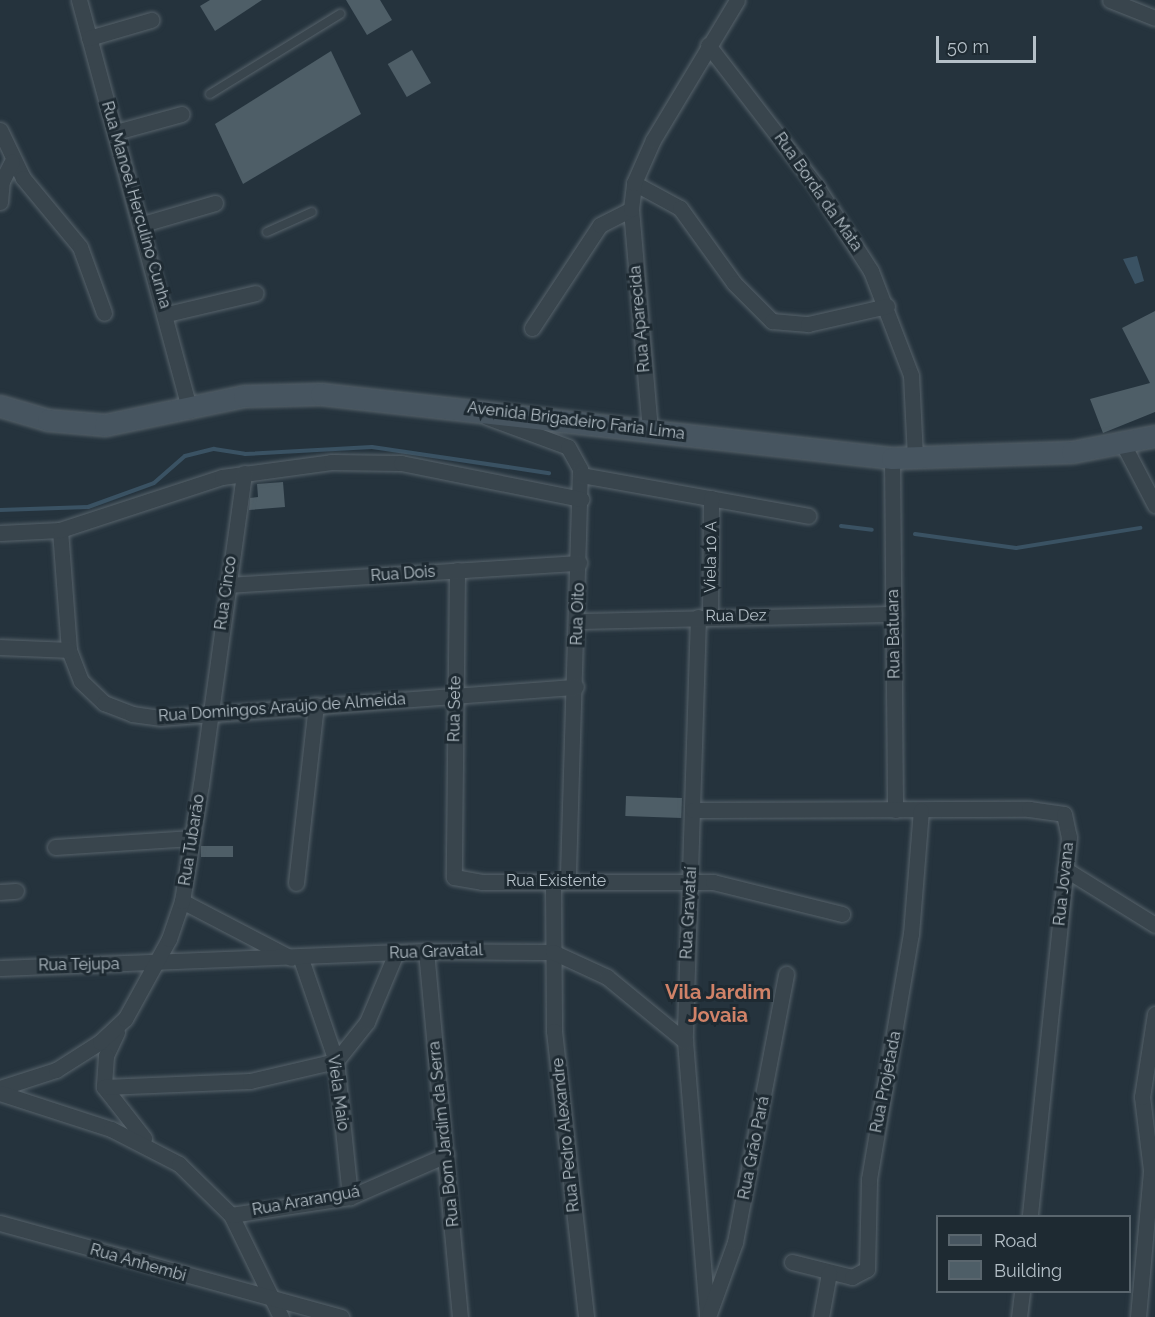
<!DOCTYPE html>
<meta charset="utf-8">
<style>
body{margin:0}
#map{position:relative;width:1155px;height:1317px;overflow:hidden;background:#25333d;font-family:Raleway,sans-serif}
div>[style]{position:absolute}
.water>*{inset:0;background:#3a5263}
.stream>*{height:4px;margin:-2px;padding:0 2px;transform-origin:2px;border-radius:2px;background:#3a5263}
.building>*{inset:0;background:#4e5e67;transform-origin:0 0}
.roads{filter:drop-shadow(0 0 2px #57636b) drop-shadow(0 0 2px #57636b)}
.lane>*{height:8px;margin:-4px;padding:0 4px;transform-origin:4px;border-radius:4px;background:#39454d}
.street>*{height:15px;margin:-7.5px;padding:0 7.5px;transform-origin:7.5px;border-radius:7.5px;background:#39454d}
.secondary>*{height:21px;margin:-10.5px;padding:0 10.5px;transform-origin:10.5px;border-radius:10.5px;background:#475560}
span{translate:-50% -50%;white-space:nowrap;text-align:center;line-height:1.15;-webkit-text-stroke:6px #1e2a32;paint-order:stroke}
.street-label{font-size:16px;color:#b5c0c8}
.quarter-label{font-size:20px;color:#d08268;font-weight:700}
.legend{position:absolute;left:936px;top:1215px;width:195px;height:78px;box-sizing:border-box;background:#1e2a32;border:2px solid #5a666e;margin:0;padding:8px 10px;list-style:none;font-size:18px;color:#b5c0c8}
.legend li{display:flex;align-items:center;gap:12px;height:30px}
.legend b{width:30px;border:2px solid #5a666e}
.scale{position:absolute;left:936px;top:36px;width:100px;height:27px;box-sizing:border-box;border:3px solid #b5c0c8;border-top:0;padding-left:8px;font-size:18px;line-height:21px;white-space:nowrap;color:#b5c0c8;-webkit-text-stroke:4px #1e2a32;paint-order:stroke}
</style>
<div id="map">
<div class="water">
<i style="clip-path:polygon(1137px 256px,1144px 281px,1135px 284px,1123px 259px)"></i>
</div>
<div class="stream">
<i style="left:0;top:510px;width:88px;rotate:-2deg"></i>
<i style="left:88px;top:507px;width:70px;rotate:-20deg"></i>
<i style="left:154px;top:483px;width:41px;rotate:-41.1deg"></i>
<i style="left:185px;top:456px;width:30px;rotate:-14deg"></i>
<i style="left:214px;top:449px;width:31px;rotate:9deg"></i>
<i style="left:245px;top:454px;width:127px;rotate:-3.2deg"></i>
<i style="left:372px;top:447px;width:179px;rotate:8.4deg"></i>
<i style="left:841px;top:526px;width:31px;rotate:7deg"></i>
<i style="left:915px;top:534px;width:102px;rotate:7.9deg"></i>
<i style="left:1016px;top:548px;width:126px;rotate:-9.2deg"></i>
</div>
<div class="building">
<i style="clip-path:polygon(210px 0,262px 0,215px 31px,200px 6px)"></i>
<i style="clip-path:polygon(346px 0,380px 0,392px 20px,367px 35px)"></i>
<i style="left:412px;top:50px;width:38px;height:28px;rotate:60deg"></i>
<i style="clip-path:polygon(331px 51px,361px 114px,243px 184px,215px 124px)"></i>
<i style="clip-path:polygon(1155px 311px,1155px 412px,1103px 433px,1090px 399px,1150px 383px,1122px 328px)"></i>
<i style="clip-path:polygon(283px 482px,285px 507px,249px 510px,250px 498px,258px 497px,257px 484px)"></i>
<i style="left:626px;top:796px;width:56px;height:20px;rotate:2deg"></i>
<i style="left:233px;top:846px;width:11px;height:32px;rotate:90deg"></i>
</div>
<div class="roads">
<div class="lane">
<i style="left:210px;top:94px;width:153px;rotate:-31.6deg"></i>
<i style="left:267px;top:232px;width:49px;rotate:-24deg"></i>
</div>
<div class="street">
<i style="left:79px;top:0;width:425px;rotate:74.9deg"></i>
<i style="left:1110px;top:0;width:48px;rotate:21.8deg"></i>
<i style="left:89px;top:38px;width:65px;rotate:-16.2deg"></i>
<i style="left:708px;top:45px;width:175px;rotate:52.4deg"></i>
<i style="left:815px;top:184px;width:103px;rotate:57.2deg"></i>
<i style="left:871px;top:271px;width:111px;rotate:69deg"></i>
<i style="left:911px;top:375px;width:83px;rotate:87.2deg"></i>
<i style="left:0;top:130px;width:53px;rotate:64.4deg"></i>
<i style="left:23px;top:178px;width:89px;rotate:50.4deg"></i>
<i style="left:80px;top:247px;width:70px;rotate:70deg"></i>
<i style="left:116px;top:132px;width:68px;rotate:-15.3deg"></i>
<i style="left:634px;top:183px;width:52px;rotate:28.5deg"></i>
<i style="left:680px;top:208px;width:92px;rotate:54.2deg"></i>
<i style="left:734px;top:283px;width:54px;rotate:45deg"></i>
<i style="left:772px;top:321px;width:36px;rotate:5deg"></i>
<i style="left:808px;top:324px;width:81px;rotate:-12.8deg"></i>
<i style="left:0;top:202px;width:21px;rotate:-85deg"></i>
<i style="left:2px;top:181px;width:22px;rotate:-63deg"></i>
<i style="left:631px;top:209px;width:222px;rotate:85.1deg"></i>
<i style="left:143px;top:224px;width:75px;rotate:-16.3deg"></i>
<i style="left:167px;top:314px;width:91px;rotate:-13.3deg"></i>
<i style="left:532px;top:328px;width:123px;rotate:-56.6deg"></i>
<i style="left:600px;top:225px;width:35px;rotate:-27deg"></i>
<i style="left:631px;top:209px;width:26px;rotate:-83deg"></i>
<i style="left:634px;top:183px;width:47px;rotate:-66.2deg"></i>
<i style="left:653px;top:140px;width:163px;rotate:-59deg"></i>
<i style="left:487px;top:417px;width:86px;rotate:20.3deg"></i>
<i style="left:568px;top:447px;width:25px;rotate:61deg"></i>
<i style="left:580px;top:469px;width:413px;rotate:91.7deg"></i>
<i style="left:1124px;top:446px;width:67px;rotate:62.3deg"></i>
<i style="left:892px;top:458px;width:352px;rotate:89.5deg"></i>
<i style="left:581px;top:475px;width:231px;rotate:10.2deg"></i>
<i style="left:60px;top:530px;width:120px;rotate:85.7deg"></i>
<i style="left:69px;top:650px;width:33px;rotate:69deg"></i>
<i style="left:81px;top:681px;width:32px;rotate:44deg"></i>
<i style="left:104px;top:703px;width:30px;rotate:21deg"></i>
<i style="left:132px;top:714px;width:28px;rotate:8deg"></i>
<i style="left:160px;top:718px;width:417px;rotate:-4.3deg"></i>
<i style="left:0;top:533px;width:60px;rotate:-2.9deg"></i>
<i style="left:60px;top:530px;width:170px;rotate:-18.1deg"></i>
<i style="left:222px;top:477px;width:110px;rotate:-7.8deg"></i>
<i style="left:331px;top:462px;width:70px;rotate:0.8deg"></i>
<i style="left:401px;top:463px;width:184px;rotate:11.3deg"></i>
<i style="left:457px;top:570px;width:307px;rotate:90.6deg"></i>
<i style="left:454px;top:877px;width:28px;rotate:10deg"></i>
<i style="left:482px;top:882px;width:231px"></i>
<i style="left:713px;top:882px;width:133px;rotate:13.9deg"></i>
<i style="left:227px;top:585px;width:353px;rotate:-3.6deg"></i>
<i style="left:710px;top:616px;width:118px;rotate:-89.5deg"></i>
<i style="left:698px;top:617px;width:424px;rotate:91.8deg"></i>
<i style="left:685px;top:1041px;width:277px;rotate:85.4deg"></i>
<i style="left:578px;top:621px;width:316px;rotate:-1.3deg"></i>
<i style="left:0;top:647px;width:69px;rotate:2.5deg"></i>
<i style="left:693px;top:810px;width:336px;rotate:-0.2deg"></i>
<i style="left:1029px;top:809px;width:35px;rotate:8deg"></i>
<i style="left:1064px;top:814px;width:24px;rotate:78deg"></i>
<i style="left:1069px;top:837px;width:381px;rotate:95.9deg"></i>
<i style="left:55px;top:847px;width:137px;rotate:-3.8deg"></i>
<i style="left:1065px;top:869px;width:106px;rotate:31.9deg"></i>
<i style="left:553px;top:882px;width:149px;rotate:89.6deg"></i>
<i style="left:554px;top:1031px;width:288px;rotate:83.6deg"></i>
<i style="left:296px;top:883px;width:179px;rotate:-83.6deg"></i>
<i style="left:0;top:892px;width:16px;rotate:-4deg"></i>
<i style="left:182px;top:901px;width:123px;rotate:27.6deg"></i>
<i style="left:426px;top:951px;width:368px;rotate:84.7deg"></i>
<i style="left:301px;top:959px;width:108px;rotate:71.1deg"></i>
<i style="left:336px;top:1061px;width:137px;rotate:84.1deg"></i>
<i style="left:0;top:968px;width:426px;rotate:-2.3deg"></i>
<i style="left:426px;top:951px;width:127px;rotate:0.5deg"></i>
<i style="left:553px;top:952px;width:60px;rotate:24.8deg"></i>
<i style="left:607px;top:977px;width:101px;rotate:39.4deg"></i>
<i style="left:117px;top:1032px;width:26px;rotate:115deg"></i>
<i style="left:106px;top:1056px;width:31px;rotate:94deg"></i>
<i style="left:104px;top:1087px;width:65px;rotate:51.9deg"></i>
<i style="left:104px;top:1087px;width:146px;rotate:-2.4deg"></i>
<i style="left:250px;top:1081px;width:88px;rotate:-13.1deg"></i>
<i style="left:336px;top:1061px;width:50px;rotate:-51.5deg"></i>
<i style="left:367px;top:1022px;width:75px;rotate:-67.2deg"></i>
<i style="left:0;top:1088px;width:59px;rotate:-17.8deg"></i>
<i style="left:56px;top:1070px;width:52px;rotate:-32.5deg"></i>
<i style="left:100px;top:1042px;width:34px;rotate:-43deg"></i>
<i style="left:125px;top:1019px;width:91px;rotate:-61.2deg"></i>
<i style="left:169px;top:939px;width:40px;rotate:-71.1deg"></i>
<i style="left:182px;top:901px;width:119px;rotate:-80.8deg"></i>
<i style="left:201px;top:784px;width:314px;rotate:-82.1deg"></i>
<i style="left:0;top:1093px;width:117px;rotate:18deg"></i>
<i style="left:111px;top:1129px;width:76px;rotate:27.2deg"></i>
<i style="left:179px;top:1164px;width:73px;rotate:44.4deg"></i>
<i style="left:231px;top:1215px;width:114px;rotate:63.9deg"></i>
<i style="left:231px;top:1215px;width:120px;rotate:-8.6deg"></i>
<i style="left:350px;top:1197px;width:105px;rotate:-23.6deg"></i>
<i style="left:0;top:1223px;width:354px;rotate:15.4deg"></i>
<i style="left:792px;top:1262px;width:62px;rotate:14deg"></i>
<i style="left:852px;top:1277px;width:17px;rotate:-28deg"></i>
<i style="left:867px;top:1269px;width:90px;rotate:-88.7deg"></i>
<i style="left:869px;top:1179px;width:249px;rotate:-80.3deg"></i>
<i style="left:911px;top:934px;width:124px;rotate:-85.4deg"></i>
<i style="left:709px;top:1314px;width:77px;rotate:-70.1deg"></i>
<i style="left:735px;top:1242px;width:273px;rotate:-79.2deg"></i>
<i style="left:821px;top:1317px;width:45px;rotate:-79.7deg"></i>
<i style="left:1019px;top:1317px;width:25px;rotate:-83deg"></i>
<i style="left:1138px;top:1317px;width:148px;rotate:-84.9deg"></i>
<i style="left:1151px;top:1170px;width:74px;rotate:-97deg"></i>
<i style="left:1142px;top:1097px;width:84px;rotate:-81.1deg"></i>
</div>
<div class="secondary">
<i style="left:0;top:406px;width:50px;rotate:16.3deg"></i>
<i style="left:48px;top:420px;width:57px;rotate:5deg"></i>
<i style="left:105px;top:425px;width:142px;rotate:-11.8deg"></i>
<i style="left:244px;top:396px;width:77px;rotate:-1.5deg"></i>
<i style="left:321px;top:394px;width:575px;rotate:6.4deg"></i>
<i style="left:892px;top:458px;width:180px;rotate:-1.9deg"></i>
<i style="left:1072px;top:452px;width:85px;rotate:-10.9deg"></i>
</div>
</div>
<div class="street-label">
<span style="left:818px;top:192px;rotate:55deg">Rua Borda da Mata</span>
<span style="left:136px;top:205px;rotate:74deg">Rua Manoel Herculino Cunha</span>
<span style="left:640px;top:319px;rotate:-95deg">Rua Aparecida</span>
<span style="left:576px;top:421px;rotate:7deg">Avenida Brigadeiro Faria Lima</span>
<span style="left:711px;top:557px;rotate:-89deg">Viela 10 A</span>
<span style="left:403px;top:574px;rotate:-4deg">Rua Dois</span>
<span style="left:226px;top:593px;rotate:-82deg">Rua Cinco</span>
<span style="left:578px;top:614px;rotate:-88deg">Rua Oito</span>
<span style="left:736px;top:616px;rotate:-1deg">Rua Dez</span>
<span style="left:894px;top:634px;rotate:-91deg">Rua Batuara</span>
<span style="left:282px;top:708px;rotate:-4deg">Rua Domingos Araújo de Almeida</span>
<span style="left:455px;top:709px;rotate:-89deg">Rua Sete</span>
<span style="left:192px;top:840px;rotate:-81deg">Rua Tubarão</span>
<span style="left:556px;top:881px">Rua Existente</span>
<span style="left:1064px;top:884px;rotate:-84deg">Rua Jovana</span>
<span style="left:689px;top:913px;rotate:-87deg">Rua Gravataí</span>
<span style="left:436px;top:952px;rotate:-2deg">Rua Gravatal</span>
<span style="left:79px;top:965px;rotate:-1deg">Rua Tejupa</span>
<span style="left:886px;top:1082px;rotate:-79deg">Rua Projetada</span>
<span style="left:338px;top:1093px;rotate:82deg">Viela Maio</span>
<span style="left:444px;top:1134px;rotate:-96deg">Rua Bom Jardim da Serra</span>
<span style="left:566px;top:1135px;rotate:-96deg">Rua Pedro Alexandre</span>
<span style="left:754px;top:1148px;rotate:-79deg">Rua Grão Pará</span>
<span style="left:306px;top:1201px;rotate:-10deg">Rua Araranguá</span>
<span style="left:138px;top:1263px;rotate:16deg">Rua Anhembi</span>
</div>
<div class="quarter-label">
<span style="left:718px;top:1004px">Vila Jardim<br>Jovaia</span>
</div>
<ul class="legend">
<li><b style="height:8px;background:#475560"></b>Road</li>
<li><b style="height:16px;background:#4e5e67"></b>Building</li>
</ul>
<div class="scale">50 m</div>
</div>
